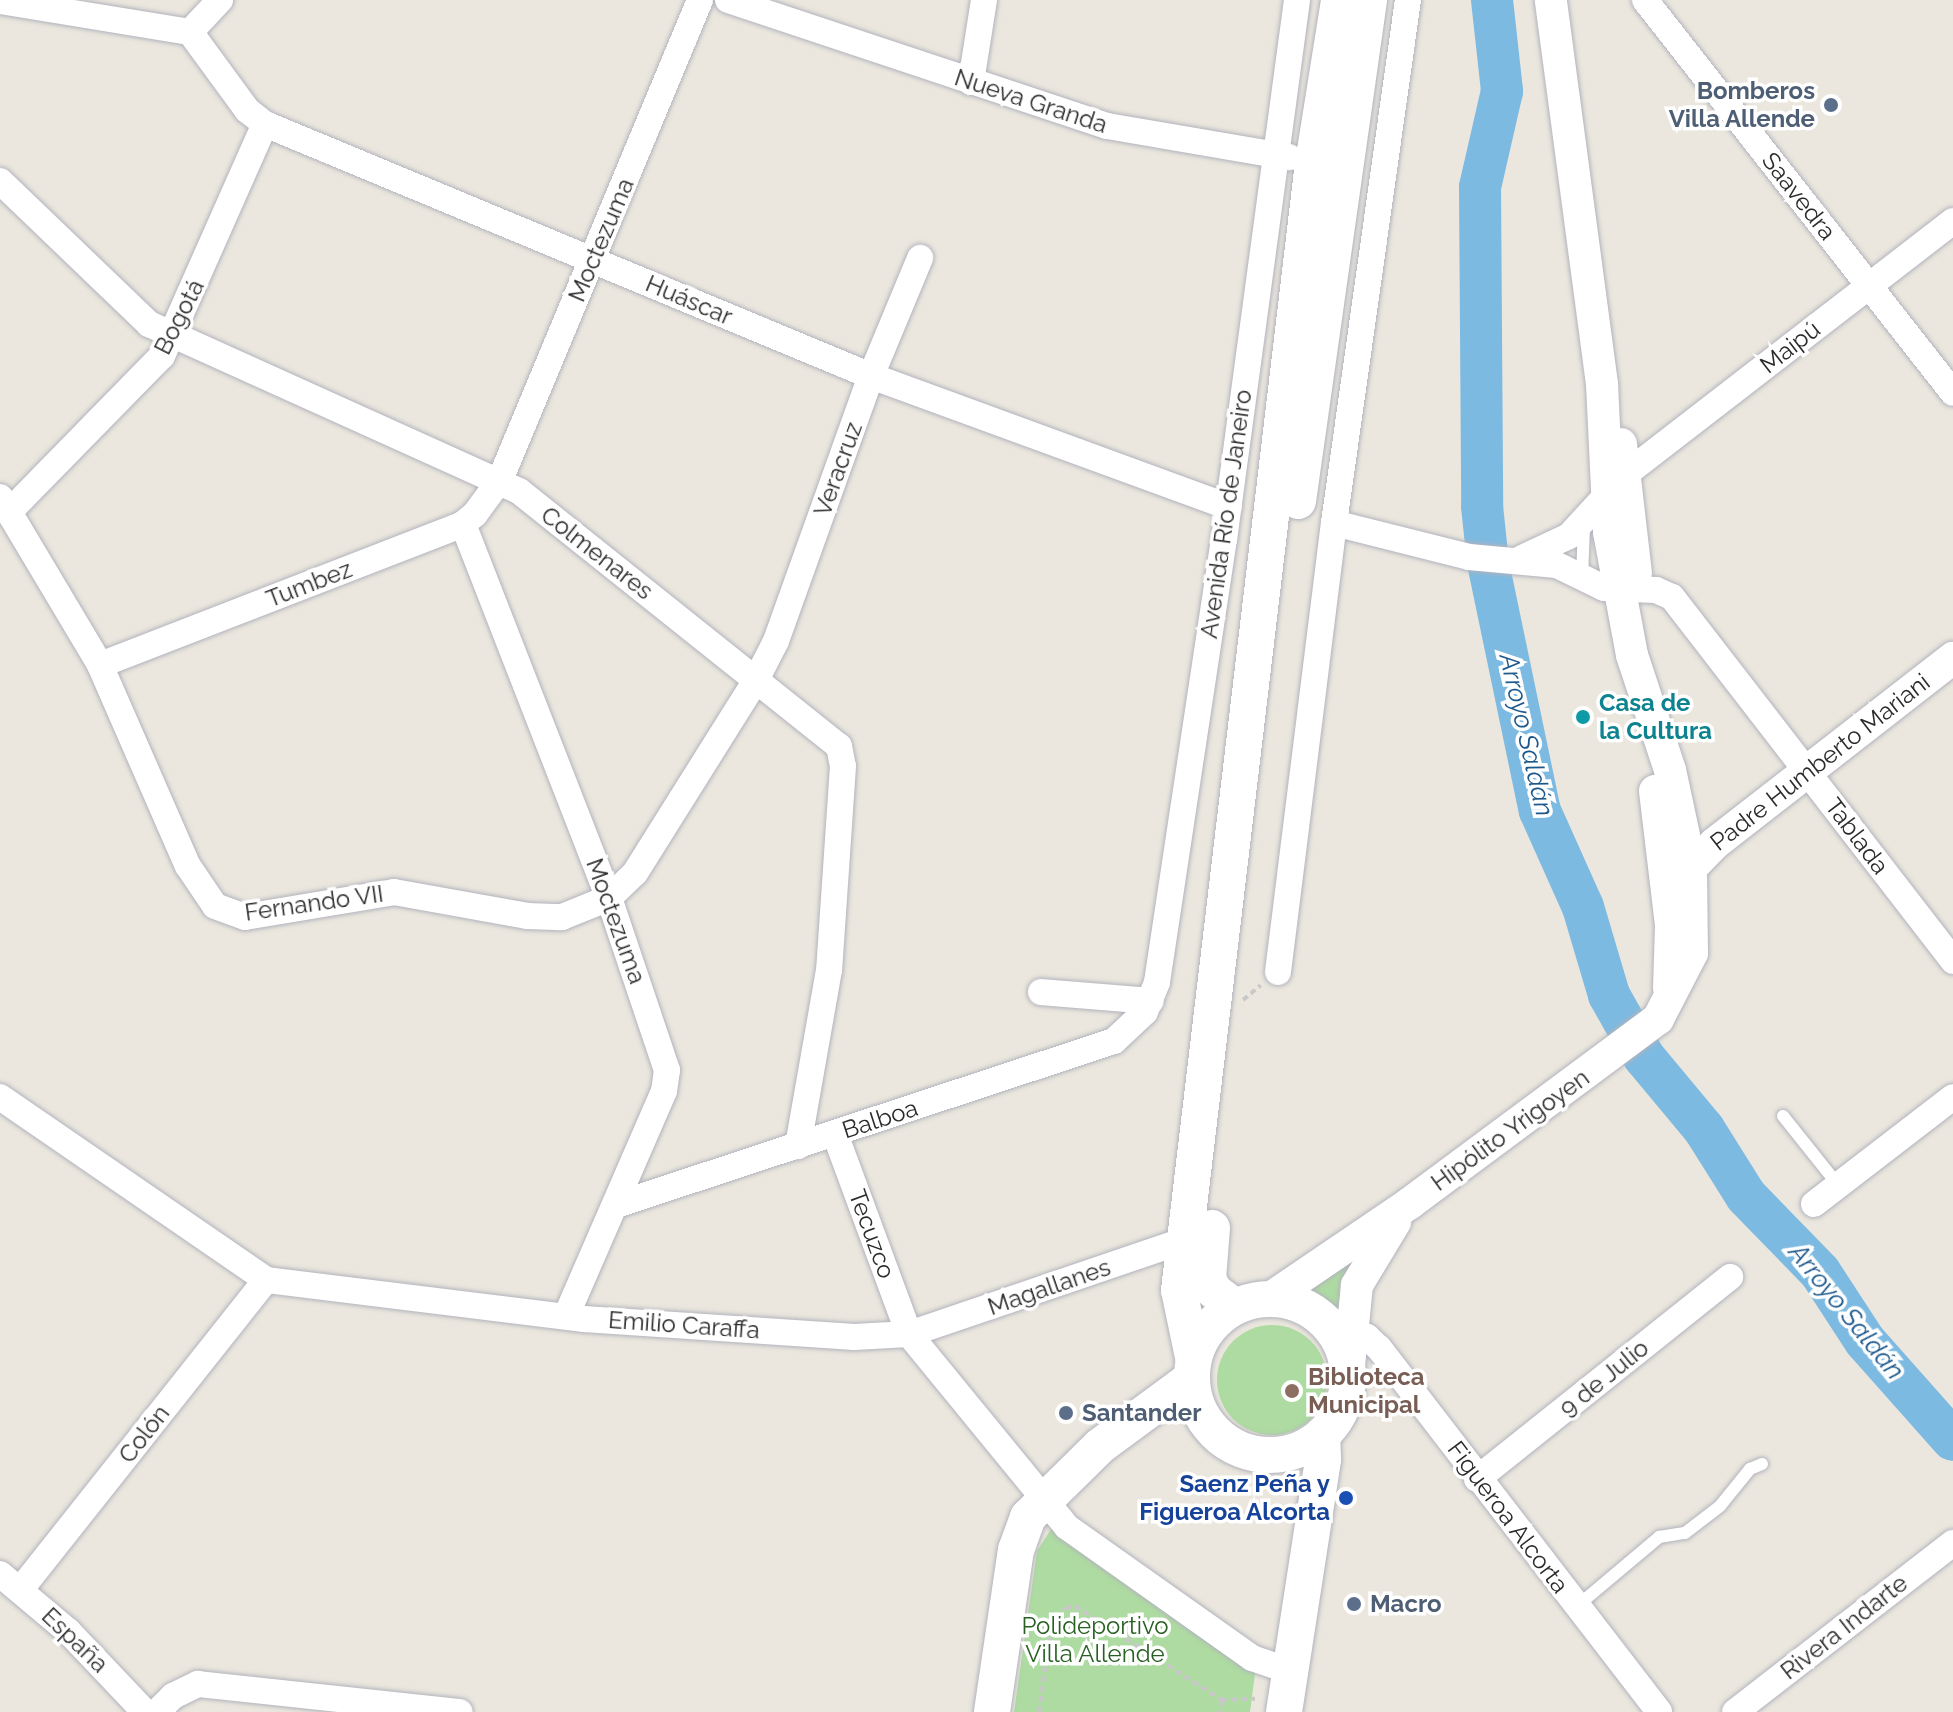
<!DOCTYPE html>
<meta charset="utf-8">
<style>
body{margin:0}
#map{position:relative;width:1953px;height:1712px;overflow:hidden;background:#ebe7de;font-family:Raleway,sans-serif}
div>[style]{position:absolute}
.green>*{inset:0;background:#aedba1}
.round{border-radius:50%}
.river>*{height:42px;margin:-21px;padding:0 21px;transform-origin:21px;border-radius:21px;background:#7dbae1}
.path>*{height:4px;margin-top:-2px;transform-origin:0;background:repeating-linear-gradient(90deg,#c8c8c8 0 6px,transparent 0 10px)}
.roads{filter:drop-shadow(0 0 2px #b2b3bd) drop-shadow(0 0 2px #b2b3bd)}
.service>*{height:12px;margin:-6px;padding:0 6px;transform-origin:6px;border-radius:6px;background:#fff}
.minor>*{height:26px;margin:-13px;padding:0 13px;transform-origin:13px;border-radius:13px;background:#fff}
.tertiary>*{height:32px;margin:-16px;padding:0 16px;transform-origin:16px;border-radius:16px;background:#fff}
.secondary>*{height:36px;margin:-18px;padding:0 18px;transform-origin:18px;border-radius:18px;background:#fff}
.secondary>.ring{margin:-18px;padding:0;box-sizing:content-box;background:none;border:36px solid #fff;border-radius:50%}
.dots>*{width:22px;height:22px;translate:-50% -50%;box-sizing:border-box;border:4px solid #fff;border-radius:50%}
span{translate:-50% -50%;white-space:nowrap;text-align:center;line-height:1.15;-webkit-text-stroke:7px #fff;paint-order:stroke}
.service-label{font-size:24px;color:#4e5e75;font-weight:700}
.right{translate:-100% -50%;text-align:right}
.left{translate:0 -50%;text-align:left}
.street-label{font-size:24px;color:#2b2b2b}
.culture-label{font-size:24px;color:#0d838f;font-weight:700}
.education-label{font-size:24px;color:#785e54;font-weight:700}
.transit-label{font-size:24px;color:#164399;font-weight:700}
.park-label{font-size:24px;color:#286022}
.water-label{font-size:26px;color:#1d588d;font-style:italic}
</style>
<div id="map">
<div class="green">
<i style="clip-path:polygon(1351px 1262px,1338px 1309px,1307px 1291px)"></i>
<i class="round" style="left:1217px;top:1325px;width:110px;height:110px"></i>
<i style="clip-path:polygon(1055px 1523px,1256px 1666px,1250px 1712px,1014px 1712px,1037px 1551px)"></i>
</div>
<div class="river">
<i style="left:1492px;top:0;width:92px;rotate:83.7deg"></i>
<i style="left:1502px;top:91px;width:98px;rotate:102.9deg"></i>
<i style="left:1480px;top:187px;width:319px;rotate:89.6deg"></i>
<i style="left:1482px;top:506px;width:57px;rotate:84deg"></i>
<i style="left:1488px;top:563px;width:253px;rotate:78.2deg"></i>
<i style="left:1540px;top:811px;width:105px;rotate:65.9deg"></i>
<i style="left:1583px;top:907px;width:92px;rotate:73.5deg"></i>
<i style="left:1609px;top:995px;width:71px;rotate:60.6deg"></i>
<i style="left:1644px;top:1057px;width:94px;rotate:50.2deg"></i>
<i style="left:1704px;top:1129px;width:79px;rotate:57.9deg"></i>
<i style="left:1746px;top:1196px;width:106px;rotate:45.8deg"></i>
<i style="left:1820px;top:1272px;width:82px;rotate:56.9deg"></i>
<i style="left:1865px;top:1341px;width:132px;rotate:48.4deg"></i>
</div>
<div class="path">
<i style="left:1243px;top:1000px;width:23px;rotate:-40deg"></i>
<i style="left:1222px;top:1700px;width:33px;rotate:-2deg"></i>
<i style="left:1039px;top:1712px;width:87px;rotate:-82.1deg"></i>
<i style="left:1051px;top:1626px;width:23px;rotate:-52deg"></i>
<i style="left:1065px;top:1608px;width:10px;rotate:-11deg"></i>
<i style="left:1075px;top:1606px;width:174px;rotate:32.6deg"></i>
<i style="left:1222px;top:1700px;width:12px;rotate:99deg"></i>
</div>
<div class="roads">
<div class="service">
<i style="left:1582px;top:578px;width:52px;rotate:-87.8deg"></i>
<i style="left:1783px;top:1116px;width:88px;rotate:51.4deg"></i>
<i style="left:1576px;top:1607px;width:109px;rotate:-40.1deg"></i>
<i style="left:1659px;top:1537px;width:26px;rotate:-9deg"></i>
<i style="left:1685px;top:1533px;width:44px;rotate:-37.6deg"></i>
<i style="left:1720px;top:1506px;width:48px;rotate:-51deg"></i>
<i style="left:1750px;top:1469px;width:13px;rotate:-23deg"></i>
</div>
<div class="minor">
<i style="left:728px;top:0;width:399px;rotate:18.4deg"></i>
<i style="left:1107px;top:126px;width:185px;rotate:9.7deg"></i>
<i style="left:1645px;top:0;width:499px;rotate:51.9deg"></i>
<i style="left:0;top:1px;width:193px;rotate:9.3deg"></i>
<i style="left:190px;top:32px;width:44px;rotate:-46.8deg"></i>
<i style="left:190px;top:32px;width:97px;rotate:53.8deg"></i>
<i style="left:247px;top:110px;width:23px;rotate:38deg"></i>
<i style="left:265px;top:124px;width:656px;rotate:22.58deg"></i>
<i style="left:871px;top:376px;width:381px;rotate:20.1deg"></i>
<i style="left:971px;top:82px;width:83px;rotate:-81deg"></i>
<i style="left:0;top:181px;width:207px;rotate:43.8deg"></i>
<i style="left:149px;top:324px;width:406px;rotate:24.3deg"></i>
<i style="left:519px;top:491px;width:409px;rotate:38.6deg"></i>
<i style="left:839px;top:746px;width:20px;rotate:79deg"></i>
<i style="left:843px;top:766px;width:204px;rotate:93.9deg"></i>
<i style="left:829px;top:970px;width:179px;rotate:100deg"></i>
<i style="left:0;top:497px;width:196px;rotate:59.2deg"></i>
<i style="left:100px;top:665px;width:219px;rotate:66.4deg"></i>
<i style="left:188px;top:866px;width:48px;rotate:56deg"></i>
<i style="left:215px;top:906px;width:32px;rotate:20deg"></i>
<i style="left:245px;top:917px;width:151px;rotate:-9.5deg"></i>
<i style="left:394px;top:892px;width:135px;rotate:10.2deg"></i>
<i style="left:527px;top:916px;width:35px;rotate:2deg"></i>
<i style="left:562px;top:917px;width:51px;rotate:-22deg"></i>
<i style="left:609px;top:898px;width:36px;rotate:-44deg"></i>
<i style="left:635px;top:873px;width:228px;rotate:-57.9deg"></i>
<i style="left:756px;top:680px;width:44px;rotate:-62.9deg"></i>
<i style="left:776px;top:641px;width:282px;rotate:-70.3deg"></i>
<i style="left:871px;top:376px;width:128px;rotate:-67.4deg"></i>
<i style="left:10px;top:511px;width:217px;rotate:-45.6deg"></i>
<i style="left:162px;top:356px;width:254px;rotate:-66.1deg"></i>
<i style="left:1334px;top:523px;width:139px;rotate:14.1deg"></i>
<i style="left:1469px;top:557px;width:88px;rotate:5.2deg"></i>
<i style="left:1557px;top:565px;width:52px;rotate:26.1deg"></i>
<i style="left:1604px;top:588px;width:52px;rotate:2.2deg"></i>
<i style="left:1656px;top:590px;width:17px;rotate:24deg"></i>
<i style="left:1672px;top:597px;width:460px;rotate:52.3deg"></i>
<i style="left:463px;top:524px;width:401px;rotate:68.7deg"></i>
<i style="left:609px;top:898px;width:182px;rotate:71.4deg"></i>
<i style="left:667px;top:1070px;width:21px;rotate:98deg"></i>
<i style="left:664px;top:1091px;width:245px;rotate:113.5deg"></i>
<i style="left:1522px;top:558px;width:52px;rotate:-25.1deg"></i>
<i style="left:1569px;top:536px;width:86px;rotate:-47.4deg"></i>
<i style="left:1627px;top:473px;width:412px;rotate:-37.7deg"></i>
<i style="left:100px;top:665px;width:389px;rotate:-21.2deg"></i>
<i style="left:463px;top:524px;width:16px;rotate:-40deg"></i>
<i style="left:475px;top:514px;width:42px;rotate:-53.7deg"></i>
<i style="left:500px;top:480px;width:520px;rotate:-67.38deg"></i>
<i style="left:1278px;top:972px;width:452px;rotate:-82.9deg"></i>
<i style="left:1334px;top:523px;width:528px;rotate:-81.95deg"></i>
<i style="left:1041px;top:992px;width:110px;rotate:4.7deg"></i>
<i style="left:0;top:1097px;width:323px;rotate:34.5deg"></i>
<i style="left:266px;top:1280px;width:320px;rotate:7deg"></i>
<i style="left:584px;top:1319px;width:271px;rotate:3.8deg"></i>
<i style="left:854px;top:1337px;width:55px;rotate:-3.1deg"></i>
<i style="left:909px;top:1334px;width:295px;rotate:-18.8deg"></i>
<i style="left:835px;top:1134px;width:213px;rotate:69.7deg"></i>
<i style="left:909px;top:1334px;width:249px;rotate:50.7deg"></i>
<i style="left:1067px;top:1527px;width:227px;rotate:35.3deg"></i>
<i style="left:1252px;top:1658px;width:40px;rotate:18.9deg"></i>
<i style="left:1814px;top:1204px;width:175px;rotate:-37.6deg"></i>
<i style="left:616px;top:1205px;width:524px;rotate:-18.23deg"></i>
<i style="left:1114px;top:1041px;width:42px;rotate:-43.1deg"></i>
<i style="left:1145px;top:1012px;width:32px;rotate:-68deg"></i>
<i style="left:1157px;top:982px;width:447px;rotate:-81.4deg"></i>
<i style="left:1224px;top:540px;width:545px;rotate:-82.3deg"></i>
<i style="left:1316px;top:1315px;width:56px;rotate:23.3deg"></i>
<i style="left:1367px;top:1337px;width:16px;rotate:43deg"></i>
<i style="left:1379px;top:1348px;width:459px;rotate:52.4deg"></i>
<i style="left:1477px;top:1479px;width:324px;rotate:-38.6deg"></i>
<i style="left:0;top:1574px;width:89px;rotate:40deg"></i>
<i style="left:68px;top:1631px;width:112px;rotate:46.5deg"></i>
<i style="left:21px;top:1589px;width:394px;rotate:-51.6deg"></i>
<i style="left:157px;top:1712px;width:23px;rotate:-45deg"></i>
<i style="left:173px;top:1696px;width:28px;rotate:-26deg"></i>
<i style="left:198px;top:1684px;width:263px;rotate:6.1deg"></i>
<i style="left:1735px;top:1712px;width:276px;rotate:-37.8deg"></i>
</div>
<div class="tertiary">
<i style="left:1621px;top:444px;width:130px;rotate:83.4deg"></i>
<i style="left:1655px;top:791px;width:135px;rotate:83.2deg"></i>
<i style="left:1671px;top:925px;width:63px;rotate:91.8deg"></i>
<i style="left:1691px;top:868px;width:33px;rotate:-46deg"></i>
<i style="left:1714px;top:844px;width:303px;rotate:-37.9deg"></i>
<i style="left:1269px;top:1299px;width:171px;rotate:-34.2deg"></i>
<i style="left:1410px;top:1203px;width:309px;rotate:-36.6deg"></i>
<i style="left:1658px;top:1019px;width:74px;rotate:-62.7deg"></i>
<i style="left:1692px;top:953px;width:85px;rotate:-90.7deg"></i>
<i style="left:1691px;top:868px;width:100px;rotate:-102.1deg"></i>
<i style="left:1670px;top:770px;width:121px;rotate:-108.3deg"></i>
<i style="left:1632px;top:655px;width:125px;rotate:-100.6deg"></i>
<i style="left:1609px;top:532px;width:148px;rotate:-92.7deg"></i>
<i style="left:1602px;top:384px;width:387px;rotate:-97.6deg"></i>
<i style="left:1349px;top:1366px;width:81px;rotate:-84.4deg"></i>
<i style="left:1357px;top:1285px;width:74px;rotate:-58.9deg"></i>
</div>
<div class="secondary">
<i style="left:1298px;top:501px;width:506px;rotate:-81.93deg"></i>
<i style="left:1212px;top:1228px;width:51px;rotate:94.5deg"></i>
<i style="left:1208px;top:1279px;width:13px;rotate:63deg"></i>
<i style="left:1214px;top:1291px;width:26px;rotate:37deg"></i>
<i class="ring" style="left:1192px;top:1299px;width:120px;height:120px"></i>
<i style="left:1193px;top:1357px;width:68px;rotate:-101.8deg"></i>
<i style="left:1179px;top:1290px;width:1135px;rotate:-83.22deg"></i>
<i style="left:1313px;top:163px;width:165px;rotate:-80.9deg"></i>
<i style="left:992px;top:1712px;width:164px;rotate:-81.6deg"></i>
<i style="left:1016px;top:1550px;width:35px;rotate:-70deg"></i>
<i style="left:1028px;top:1517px;width:101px;rotate:-44.6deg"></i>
<i style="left:1100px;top:1446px;width:113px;rotate:-36.4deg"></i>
<i style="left:1284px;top:1712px;width:256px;rotate:-81.2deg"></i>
<i style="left:1323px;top:1459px;width:24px;rotate:-92deg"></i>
</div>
</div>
<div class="dots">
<i style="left:1831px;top:105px;background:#5c6f8a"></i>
<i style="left:1583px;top:717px;background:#0f9aa8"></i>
<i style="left:1292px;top:1391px;background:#8d6e63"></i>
<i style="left:1066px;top:1413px;background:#5c6f8a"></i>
<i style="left:1346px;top:1498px;background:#1a4fb4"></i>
<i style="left:1354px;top:1604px;background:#5c6f8a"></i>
</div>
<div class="service-label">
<span class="right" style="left:1815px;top:105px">Bomberos<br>Villa Allende</span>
<span class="left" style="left:1082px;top:1413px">Santander</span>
<span class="left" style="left:1370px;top:1604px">Macro</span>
</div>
<div class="street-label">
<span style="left:1031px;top:101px;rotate:18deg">Nueva Granda</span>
<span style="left:1799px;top:196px;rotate:52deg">Saavedra</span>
<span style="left:601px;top:240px;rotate:-67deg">Moctezuma</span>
<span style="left:689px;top:300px;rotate:23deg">Huáscar</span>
<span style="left:179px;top:317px;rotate:-63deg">Bogotá</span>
<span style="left:1790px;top:347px;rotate:-38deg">Maipú</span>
<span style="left:838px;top:469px;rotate:-70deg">Veracruz</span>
<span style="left:1226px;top:514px;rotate:-82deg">Avenida Río de Janeiro</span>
<span style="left:597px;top:553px;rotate:38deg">Colmenares</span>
<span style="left:309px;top:584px;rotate:-21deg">Tumbez</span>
<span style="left:1820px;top:762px;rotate:-38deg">Padre Humberto Mariani</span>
<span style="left:1857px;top:836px;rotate:53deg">Tablada</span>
<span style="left:314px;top:903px;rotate:-8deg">Fernando VII</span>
<span style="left:616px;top:921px;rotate:70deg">Moctezuma</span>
<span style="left:880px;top:1119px;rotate:-18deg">Balboa</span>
<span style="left:1510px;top:1130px;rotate:-36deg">Hipólito Yrigoyen</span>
<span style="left:872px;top:1234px;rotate:70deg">Tecuzco</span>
<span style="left:1049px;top:1287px;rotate:-19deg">Magallanes</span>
<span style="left:684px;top:1325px;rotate:4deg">Emilio Caraffa</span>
<span style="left:1604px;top:1378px;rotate:-39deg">9 de Julio</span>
<span style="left:144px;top:1434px;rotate:-52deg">Colón</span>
<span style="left:1508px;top:1517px;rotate:53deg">Figueroa Alcorta</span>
<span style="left:1844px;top:1627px;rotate:-38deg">Rivera Indarte</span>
<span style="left:75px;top:1640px;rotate:44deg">España</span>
</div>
<div class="culture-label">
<span class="left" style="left:1599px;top:717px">Casa de<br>la Cultura</span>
</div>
<div class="education-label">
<span class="left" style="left:1308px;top:1391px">Biblioteca<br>Municipal</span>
</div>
<div class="transit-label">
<span class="right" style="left:1330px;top:1498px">Saenz Peña y<br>Figueroa Alcorta</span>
</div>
<div class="park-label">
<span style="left:1095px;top:1640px">Polideportivo<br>Villa Allende</span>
</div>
<div class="water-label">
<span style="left:1526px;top:735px;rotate:77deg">Arroyo Saldán</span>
<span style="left:1846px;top:1312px;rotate:51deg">Arroyo Saldán</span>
</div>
</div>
